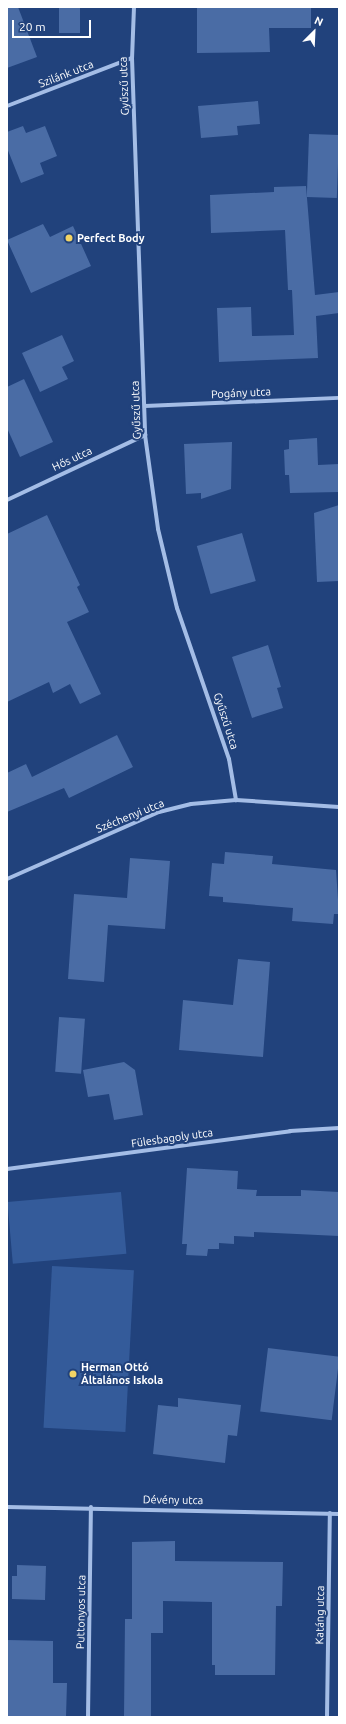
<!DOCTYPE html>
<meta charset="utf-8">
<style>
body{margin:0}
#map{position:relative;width:346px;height:1724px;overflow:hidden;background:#21427c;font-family:Ubuntu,sans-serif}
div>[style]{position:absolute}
.green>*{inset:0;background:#345b9a;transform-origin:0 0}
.building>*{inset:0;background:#4a6ca5;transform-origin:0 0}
.minor>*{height:4px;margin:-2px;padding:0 2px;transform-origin:2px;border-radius:2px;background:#a4bde6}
.dots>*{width:11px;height:11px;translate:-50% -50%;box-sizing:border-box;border:2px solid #21427c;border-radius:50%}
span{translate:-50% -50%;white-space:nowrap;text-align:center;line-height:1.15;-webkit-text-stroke:4px #21427c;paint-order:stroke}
.street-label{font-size:11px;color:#fff}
.poi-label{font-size:11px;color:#fff;font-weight:700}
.left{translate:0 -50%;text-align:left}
.frame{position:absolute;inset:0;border:8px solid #fff;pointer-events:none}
.north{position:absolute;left:294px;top:12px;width:40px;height:40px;-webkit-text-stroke:3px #21427c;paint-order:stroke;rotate:24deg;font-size:11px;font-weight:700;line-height:16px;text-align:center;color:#fff}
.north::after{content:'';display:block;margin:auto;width:14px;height:18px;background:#fff;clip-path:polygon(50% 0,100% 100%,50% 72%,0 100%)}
.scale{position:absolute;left:12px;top:20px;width:79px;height:18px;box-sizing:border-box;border:2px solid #fff;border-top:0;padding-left:5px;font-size:12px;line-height:14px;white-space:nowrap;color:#fff;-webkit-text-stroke:3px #21427c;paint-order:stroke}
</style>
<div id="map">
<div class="green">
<i style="left:121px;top:1192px;width:62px;height:114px;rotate:85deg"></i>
<i style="left:52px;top:1266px;width:82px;height:162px;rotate:3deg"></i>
</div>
<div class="building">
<i style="clip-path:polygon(7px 7px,18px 7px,37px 57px,7px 68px)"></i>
<i style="left:59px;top:7px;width:21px;height:26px"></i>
<i style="clip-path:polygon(197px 7px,311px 7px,311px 28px,269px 28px,270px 52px,197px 53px)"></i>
<i style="clip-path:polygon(258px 101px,260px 124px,237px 126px,238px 135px,201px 138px,198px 106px)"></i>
<i style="clip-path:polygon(23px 126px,26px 133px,45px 126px,57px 156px,40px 163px,44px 174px,21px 183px,7px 148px,7px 132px)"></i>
<i style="left:339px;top:135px;width:63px;height:30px;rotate:92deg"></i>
<i style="clip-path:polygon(306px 186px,315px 295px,339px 292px,339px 313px,316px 316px,318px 358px,219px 362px,217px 308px,251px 307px,252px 336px,294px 335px,292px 290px,288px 290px,285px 230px,211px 233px,210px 195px,274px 192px,274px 187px)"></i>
<i style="clip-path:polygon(43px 224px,50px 237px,73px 226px,91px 266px,31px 293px,7px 240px)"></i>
<i style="clip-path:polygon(62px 335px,74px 361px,62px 367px,68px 379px,40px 392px,22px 353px)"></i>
<i style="clip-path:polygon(24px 379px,53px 442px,20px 457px,7px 428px,7px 387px)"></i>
<i style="clip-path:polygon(317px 438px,318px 465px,339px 464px,339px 492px,290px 493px,289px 475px,285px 475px,284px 450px,289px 449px,289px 440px)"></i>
<i style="clip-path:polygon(232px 442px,231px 489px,201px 499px,201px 493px,186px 494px,184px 444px)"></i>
<i style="clip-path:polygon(339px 505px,339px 581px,317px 582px,314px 513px)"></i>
<i style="clip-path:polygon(47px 515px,80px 585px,77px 587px,89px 612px,67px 622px,101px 694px,80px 704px,70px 684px,53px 693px,49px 682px,7px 702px,7px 534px)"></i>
<i style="left:242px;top:533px;width:50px;height:47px;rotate:74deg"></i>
<i style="clip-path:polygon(268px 645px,281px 687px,277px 688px,283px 708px,252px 718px,232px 657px)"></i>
<i style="clip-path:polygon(117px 735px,133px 767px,69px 798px,64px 788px,7px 812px,7px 773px,26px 764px,32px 777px)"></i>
<i style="clip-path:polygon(225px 852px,273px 856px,272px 864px,336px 870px,339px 914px,334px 914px,333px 924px,292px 921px,293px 908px,223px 902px,223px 897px,209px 896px,212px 863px,224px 864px)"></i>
<i style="clip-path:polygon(130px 858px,170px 861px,165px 929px,108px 925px,104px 982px,68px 979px,74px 894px,127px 898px)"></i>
<i style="clip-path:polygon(238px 959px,270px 962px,263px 1057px,179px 1050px,183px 1000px,233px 1005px)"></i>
<i style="left:59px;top:1017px;width:26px;height:55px;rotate:4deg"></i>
<i style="clip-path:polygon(124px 1062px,135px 1070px,143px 1115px,114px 1120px,109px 1094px,88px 1097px,83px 1070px)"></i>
<i style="clip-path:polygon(187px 1168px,238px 1171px,237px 1189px,257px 1190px,256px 1196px,301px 1196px,301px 1190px,339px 1192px,339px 1236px,254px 1232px,254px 1237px,234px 1236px,234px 1244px,219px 1243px,219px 1249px,208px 1249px,207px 1256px,186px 1255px,187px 1244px,182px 1244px)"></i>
<i style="left:268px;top:1348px;width:72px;height:64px;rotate:7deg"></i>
<i style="clip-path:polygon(178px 1398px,241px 1405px,237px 1436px,228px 1435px,225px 1463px,153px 1454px,158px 1405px,178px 1407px)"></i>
<i style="clip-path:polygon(175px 1541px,175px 1561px,283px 1562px,282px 1606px,276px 1606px,275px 1675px,215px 1675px,215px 1665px,212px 1665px,212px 1602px,163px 1601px,163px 1633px,151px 1633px,151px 1717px,124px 1717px,125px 1619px,132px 1619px,132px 1542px)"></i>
<i style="clip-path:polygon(17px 1565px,46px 1566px,45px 1600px,12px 1599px,12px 1576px,17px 1576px)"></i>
<i style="clip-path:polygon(7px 1640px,53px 1641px,53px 1683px,67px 1683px,66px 1717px,7px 1717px)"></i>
</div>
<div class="minor">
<i style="left:134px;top:7px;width:51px;rotate:92.2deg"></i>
<i style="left:132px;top:58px;width:377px;rotate:88deg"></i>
<i style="left:145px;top:435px;width:95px;rotate:82.1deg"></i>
<i style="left:158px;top:529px;width:81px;rotate:76.5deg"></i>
<i style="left:177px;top:608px;width:160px;rotate:71deg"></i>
<i style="left:229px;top:759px;width:42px;rotate:80.3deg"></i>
<i style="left:7px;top:106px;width:134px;rotate:-21deg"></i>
<i style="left:145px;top:406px;width:194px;rotate:-2.4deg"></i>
<i style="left:7px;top:500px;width:153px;rotate:-25.2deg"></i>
<i style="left:7px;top:879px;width:166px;rotate:-23.8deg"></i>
<i style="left:159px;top:812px;width:33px;rotate:-14deg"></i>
<i style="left:191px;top:804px;width:45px;rotate:-5.1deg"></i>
<i style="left:236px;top:800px;width:103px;rotate:3.9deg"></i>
<i style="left:7px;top:1169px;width:286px;rotate:-7.6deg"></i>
<i style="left:290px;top:1131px;width:49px;rotate:-3.5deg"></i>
<i style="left:7px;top:1507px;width:332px;rotate:1.2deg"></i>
<i style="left:88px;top:1717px;width:210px;rotate:-89.2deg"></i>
<i style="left:327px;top:1717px;width:204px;rotate:-89.2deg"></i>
</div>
<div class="dots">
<i style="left:69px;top:238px;background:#f2d465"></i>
<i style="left:73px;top:1374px;background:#f2d465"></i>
</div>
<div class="street-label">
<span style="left:66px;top:74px;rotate:-21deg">Szilánk utca</span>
<span style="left:124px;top:86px;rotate:-92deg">Gyűszű utca</span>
<span style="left:241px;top:393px;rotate:-3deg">Pogány utca</span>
<span style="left:136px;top:410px;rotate:-92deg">Gyűszű utca</span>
<span style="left:72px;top:459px;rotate:-25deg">Hős utca</span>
<span style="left:226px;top:721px;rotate:72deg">Gyűszű utca</span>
<span style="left:130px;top:816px;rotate:-22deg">Széchenyi utca</span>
<span style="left:172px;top:1138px;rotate:-8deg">Fülesbagoly utca</span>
<span style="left:173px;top:1500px;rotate:1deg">Dévény utca</span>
<span style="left:81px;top:1612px;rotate:-89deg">Puttonyos utca</span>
<span style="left:320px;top:1615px;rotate:-89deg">Katáng utca</span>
</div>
<div class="poi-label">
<span class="left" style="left:77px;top:238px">Perfect Body</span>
<span class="left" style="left:81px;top:1374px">Herman Ottó<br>Általános Iskola</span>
</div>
<div class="frame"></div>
<div class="north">N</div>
<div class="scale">20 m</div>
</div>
